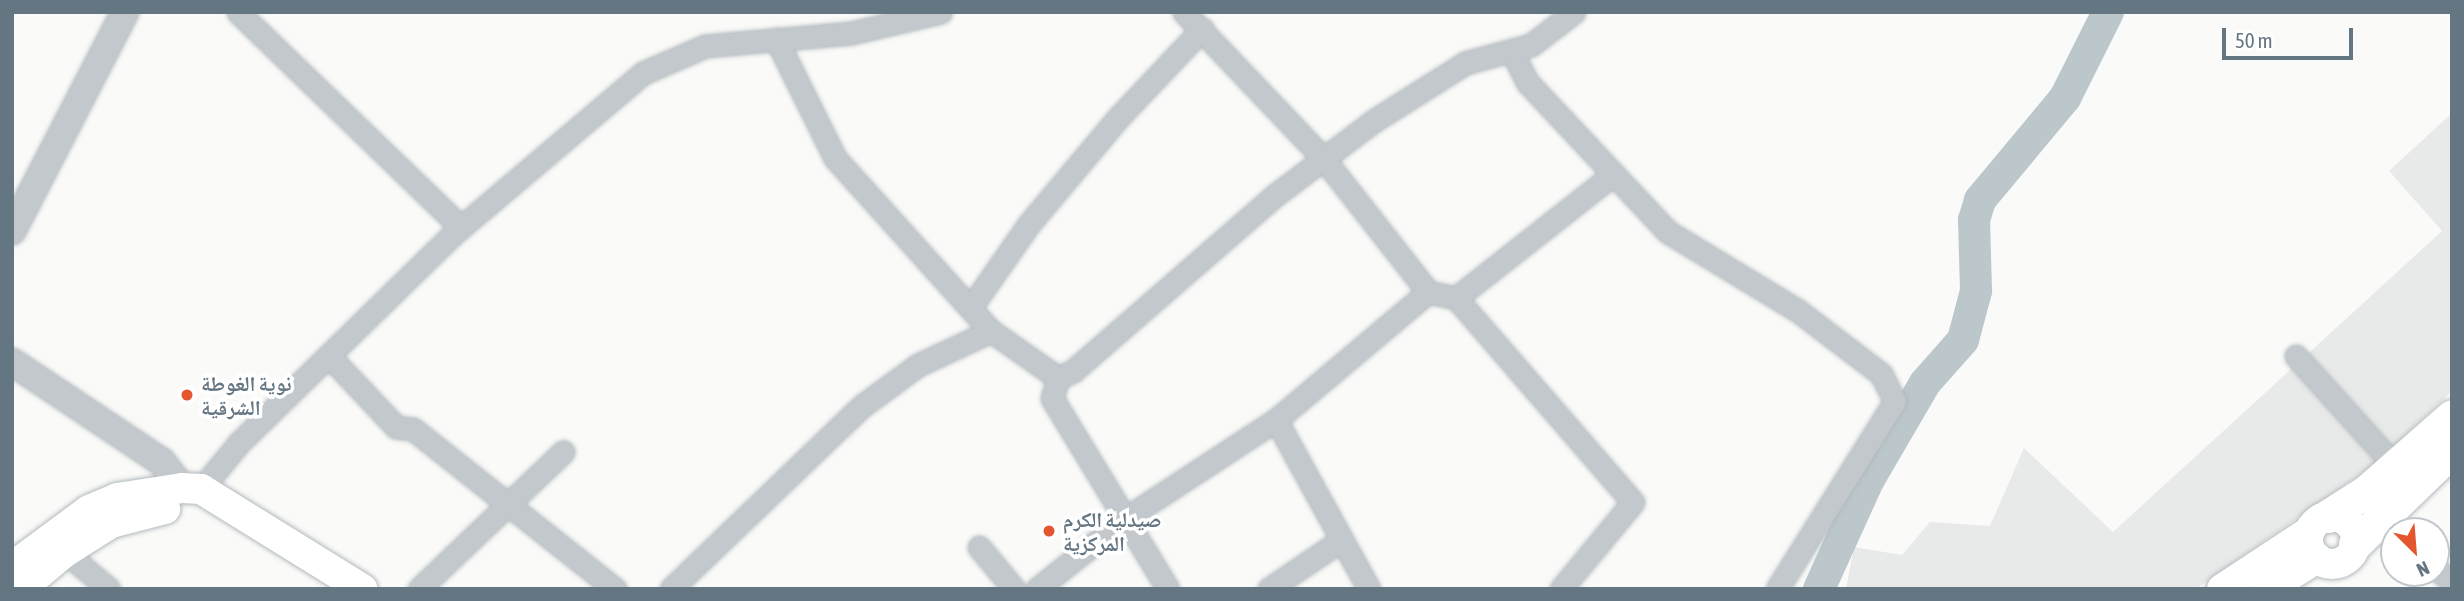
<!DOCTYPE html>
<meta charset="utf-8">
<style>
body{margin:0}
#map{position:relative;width:2464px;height:601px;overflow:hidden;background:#fafaf8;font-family:"Asap Condensed","Noto Naskh Arabic",sans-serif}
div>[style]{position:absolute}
.built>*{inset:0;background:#e8e9e9}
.river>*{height:32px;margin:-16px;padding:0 16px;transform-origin:16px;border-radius:16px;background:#bbc7cb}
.roads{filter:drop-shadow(0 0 2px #b3babf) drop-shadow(0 0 2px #b3babf)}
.minor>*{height:21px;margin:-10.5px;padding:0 10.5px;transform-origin:10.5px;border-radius:10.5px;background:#c3c8cc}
.tertiary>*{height:26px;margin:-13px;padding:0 13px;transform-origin:13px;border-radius:13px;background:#c3c8cc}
.secondary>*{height:30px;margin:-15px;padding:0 15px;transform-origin:15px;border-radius:15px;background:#fff}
.secondary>.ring{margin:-15px;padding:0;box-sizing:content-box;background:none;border:30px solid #fff;border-radius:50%}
.primary>*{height:33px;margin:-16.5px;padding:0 16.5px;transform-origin:16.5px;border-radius:16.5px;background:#fff}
.dots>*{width:19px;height:19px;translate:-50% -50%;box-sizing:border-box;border:4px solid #fff;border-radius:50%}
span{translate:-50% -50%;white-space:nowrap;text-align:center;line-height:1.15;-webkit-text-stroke:7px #fff;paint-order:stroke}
.poi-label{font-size:21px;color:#657683;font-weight:700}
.left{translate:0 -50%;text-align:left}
.frame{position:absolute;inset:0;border:14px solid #657683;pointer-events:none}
.north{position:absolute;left:2380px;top:517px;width:70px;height:70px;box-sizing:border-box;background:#fff;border:2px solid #c1c8cd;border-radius:50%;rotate:155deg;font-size:19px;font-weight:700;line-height:28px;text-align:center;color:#657683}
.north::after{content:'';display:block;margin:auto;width:24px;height:32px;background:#e4572e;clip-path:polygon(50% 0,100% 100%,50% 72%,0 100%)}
.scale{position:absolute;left:2222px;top:28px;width:131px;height:32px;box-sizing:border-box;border:4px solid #657683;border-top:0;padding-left:9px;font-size:21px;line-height:24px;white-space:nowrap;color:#657683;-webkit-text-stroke:5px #fff;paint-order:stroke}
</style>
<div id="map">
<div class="built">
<i style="clip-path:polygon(2452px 113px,2452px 391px,2377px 462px,2196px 589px,1846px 589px,1854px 547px,1902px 555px,1930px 522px,1990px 526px,2024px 448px,2113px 532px,2442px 231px,2389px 171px)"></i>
</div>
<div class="river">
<i style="left:1819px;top:589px;width:119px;rotate:-65.6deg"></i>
<i style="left:1868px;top:481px;width:113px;rotate:-59.8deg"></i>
<i style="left:1925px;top:383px;width:57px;rotate:-48.5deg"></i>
<i style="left:1963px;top:340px;width:51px;rotate:-75.1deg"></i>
<i style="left:1976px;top:291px;width:71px;rotate:-91.6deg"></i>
<i style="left:1974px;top:220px;width:21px;rotate:-73deg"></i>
<i style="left:1980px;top:200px;width:133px;rotate:-50.2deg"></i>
<i style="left:2065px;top:98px;width:96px;rotate:-63.4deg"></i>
</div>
<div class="roads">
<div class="minor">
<i style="left:238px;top:12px;width:310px;rotate:44deg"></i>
<i style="left:1184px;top:12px;width:202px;rotate:46.4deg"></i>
<i style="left:1323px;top:158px;width:170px;rotate:51.9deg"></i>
<i style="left:1428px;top:292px;width:29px;rotate:12deg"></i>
<i style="left:1456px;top:298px;width:270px;rotate:49.1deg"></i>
<i style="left:1633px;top:502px;width:113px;rotate:129.6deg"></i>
<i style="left:776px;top:39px;width:133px;rotate:63.6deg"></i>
<i style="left:835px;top:158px;width:233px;rotate:48deg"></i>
<i style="left:991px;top:331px;width:82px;rotate:35deg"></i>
<i style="left:1512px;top:52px;width:35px;rotate:63deg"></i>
<i style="left:1528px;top:83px;width:204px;rotate:46.8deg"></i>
<i style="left:1668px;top:232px;width:151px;rotate:31.2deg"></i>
<i style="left:1797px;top:310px;width:106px;rotate:37.3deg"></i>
<i style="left:1881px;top:374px;width:30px;rotate:63deg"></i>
<i style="left:1895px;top:401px;width:222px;rotate:122.1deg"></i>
<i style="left:1456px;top:298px;width:197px;rotate:-38.2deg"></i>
<i style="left:971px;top:307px;width:101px;rotate:-55.1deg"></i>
<i style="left:1029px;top:224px;width:137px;rotate:-50deg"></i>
<i style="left:1117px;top:119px;width:124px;rotate:-46.6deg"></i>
<i style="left:329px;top:356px;width:98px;rotate:46.7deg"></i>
<i style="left:396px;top:427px;width:17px;rotate:7deg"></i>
<i style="left:413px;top:429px;width:258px;rotate:38.4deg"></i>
<i style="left:2296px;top:356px;width:149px;rotate:48deg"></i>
<i style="left:1276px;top:420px;width:193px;rotate:61.2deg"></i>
<i style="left:201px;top:489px;width:60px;rotate:-50.4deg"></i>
<i style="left:239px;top:443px;width:298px;rotate:-44.3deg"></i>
<i style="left:452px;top:235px;width:250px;rotate:-40.3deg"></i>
<i style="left:643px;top:73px;width:68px;rotate:-23.5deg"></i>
<i style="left:705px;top:46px;width:147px;rotate:-5.1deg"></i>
<i style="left:851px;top:33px;width:92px;rotate:-13.1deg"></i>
<i style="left:979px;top:547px;width:55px;rotate:50.2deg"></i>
<i style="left:65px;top:552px;width:57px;rotate:40.1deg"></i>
<i style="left:2436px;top:569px;width:20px;rotate:37deg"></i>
<i style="left:419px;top:589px;width:199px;rotate:-43.6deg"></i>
<i style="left:671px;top:589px;width:265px;rotate:-43.8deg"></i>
<i style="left:862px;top:406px;width:69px;rotate:-36.2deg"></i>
<i style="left:918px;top:365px;width:81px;rotate:-25deg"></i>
<i style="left:1037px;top:589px;width:114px;rotate:-38.6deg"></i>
<i style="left:1126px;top:518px;width:179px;rotate:-33.2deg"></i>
<i style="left:1276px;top:420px;width:199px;rotate:-40.1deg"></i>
<i style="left:1168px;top:589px;width:223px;rotate:-121.3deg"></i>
<i style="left:1052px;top:398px;width:21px;rotate:-73deg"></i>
<i style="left:1058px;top:378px;width:17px;rotate:-25deg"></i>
<i style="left:1073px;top:371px;width:267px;rotate:-41deg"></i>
<i style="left:1274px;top:196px;width:126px;rotate:-37deg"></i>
<i style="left:1375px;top:120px;width:107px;rotate:-32.3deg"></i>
<i style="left:1465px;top:63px;width:68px;rotate:-15.3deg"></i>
<i style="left:1531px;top:45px;width:54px;rotate:-37.5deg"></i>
<i style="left:1269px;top:589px;width:86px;rotate:-34.1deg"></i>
</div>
<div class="tertiary">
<i style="left:12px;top:231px;width:246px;rotate:-62.7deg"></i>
<i style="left:12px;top:362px;width:180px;rotate:33.7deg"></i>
<i style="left:162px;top:462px;width:33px;rotate:52deg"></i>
</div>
<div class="secondary">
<i class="ring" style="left:2308px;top:516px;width:18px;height:18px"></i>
<i style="left:12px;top:567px;width:96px;rotate:-36.5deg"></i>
<i style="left:89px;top:510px;width:30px;rotate:-23deg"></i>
<i style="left:117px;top:498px;width:66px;rotate:-8.7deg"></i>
<i style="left:182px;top:488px;width:19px;rotate:3deg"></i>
<i style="left:201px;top:489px;width:190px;rotate:31.8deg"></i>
<i style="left:21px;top:589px;width:57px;rotate:-40.1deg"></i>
<i style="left:65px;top:552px;width:54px;rotate:-32.2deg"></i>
<i style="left:111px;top:523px;width:56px;rotate:-14.5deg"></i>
<i style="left:2222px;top:589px;width:105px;rotate:-33.4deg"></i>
<i style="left:2268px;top:589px;width:58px;rotate:-32.3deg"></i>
</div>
<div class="primary">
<i style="left:2328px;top:516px;width:46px;rotate:-32.7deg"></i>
<i style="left:2367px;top:491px;width:113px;rotate:-41.4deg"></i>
<i style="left:2355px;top:544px;width:135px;rotate:-44.1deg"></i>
</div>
</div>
<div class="dots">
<i style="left:187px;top:395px;background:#e4572e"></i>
<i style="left:1049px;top:531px;background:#e4572e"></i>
</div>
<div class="poi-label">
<span class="left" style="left:201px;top:395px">نوية الغوطة<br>الشرقية</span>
<span class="left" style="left:1063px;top:531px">صيدلية الكرم<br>المركزية</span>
</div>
<div class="frame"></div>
<div class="north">N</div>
<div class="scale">50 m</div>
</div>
